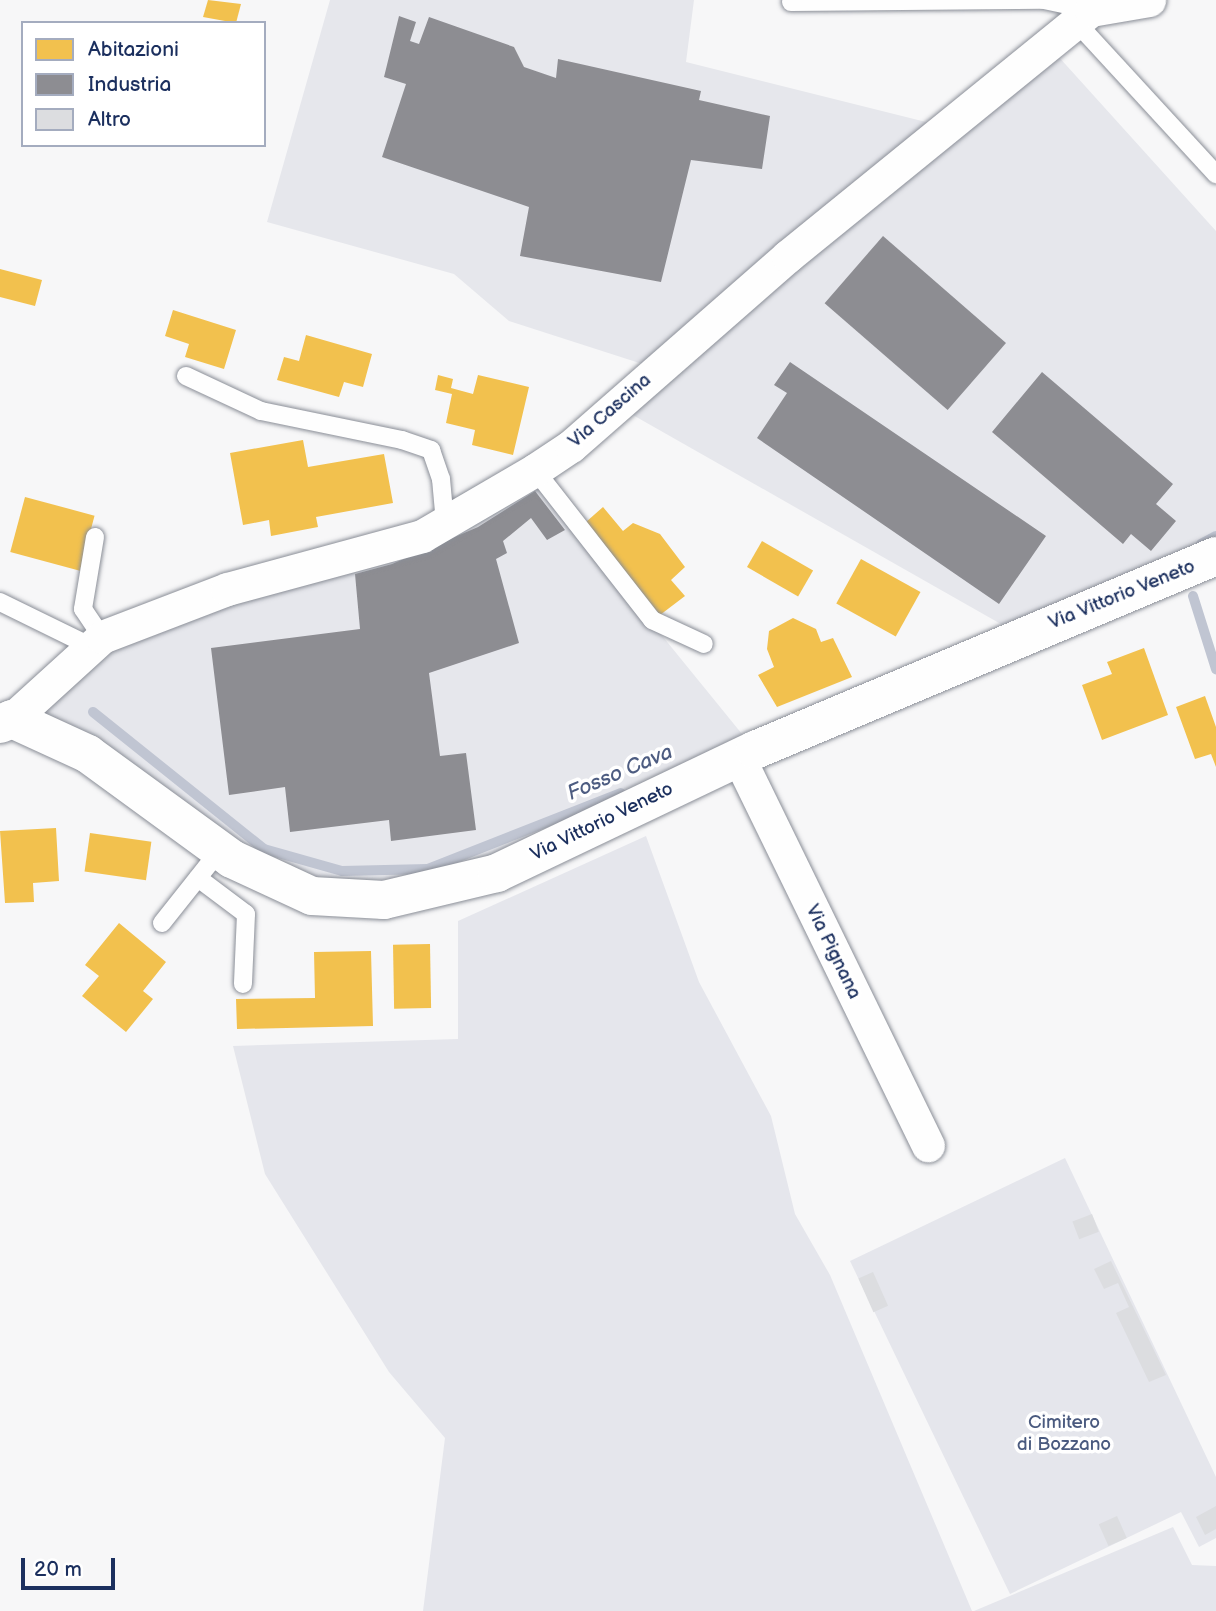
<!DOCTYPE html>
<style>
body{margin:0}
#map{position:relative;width:1216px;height:1611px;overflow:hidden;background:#f7f7f8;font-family:"Balsamiq Sans",sans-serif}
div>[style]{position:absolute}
.built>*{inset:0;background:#e6e7ec}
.green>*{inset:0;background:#e5e6ec}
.homes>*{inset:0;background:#f2c14e;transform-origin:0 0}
.industry>*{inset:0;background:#8d8d92;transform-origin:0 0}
.stream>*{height:10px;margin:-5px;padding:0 5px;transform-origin:5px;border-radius:5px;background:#c0c5d2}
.building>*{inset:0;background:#dcdde0;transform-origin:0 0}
.roads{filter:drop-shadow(0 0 2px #8a8e97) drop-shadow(0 0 2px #8a8e97)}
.lane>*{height:18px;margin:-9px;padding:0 9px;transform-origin:9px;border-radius:9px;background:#fefefe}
.street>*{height:33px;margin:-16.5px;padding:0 16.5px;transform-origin:16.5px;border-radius:16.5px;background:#fefefe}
.secondary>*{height:38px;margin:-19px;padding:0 19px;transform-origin:19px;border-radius:19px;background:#fefefe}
span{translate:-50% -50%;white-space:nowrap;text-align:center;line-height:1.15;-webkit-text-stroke:7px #fff;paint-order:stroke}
.street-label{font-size:19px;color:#1b2f5e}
.park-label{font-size:19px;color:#4a5a7f}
.water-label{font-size:21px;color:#4d5c81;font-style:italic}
.legend{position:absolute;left:21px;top:21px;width:245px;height:126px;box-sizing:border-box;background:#fff;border:2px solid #a4acbf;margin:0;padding:9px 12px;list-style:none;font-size:21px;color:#1b2f5e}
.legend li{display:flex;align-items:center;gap:14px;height:35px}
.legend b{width:35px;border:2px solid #a4acbf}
.scale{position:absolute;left:21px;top:1558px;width:94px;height:32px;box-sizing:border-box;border:4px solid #1b2f5e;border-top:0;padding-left:9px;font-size:21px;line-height:24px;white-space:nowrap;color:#1b2f5e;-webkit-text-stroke:5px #fff;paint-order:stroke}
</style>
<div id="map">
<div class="built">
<i style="clip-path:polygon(330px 0,694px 0,686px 62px,946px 127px,1048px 45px,1216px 231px,1216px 556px,1022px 636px,617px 406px,658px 369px,509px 321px,454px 274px,267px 222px)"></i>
<i style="clip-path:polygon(529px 472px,755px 750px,497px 873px,312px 896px,12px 719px,102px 637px,422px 536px)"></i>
</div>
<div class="green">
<i style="clip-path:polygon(646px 836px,699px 982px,771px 1116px,795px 1214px,830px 1275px,972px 1611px,423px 1611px,445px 1438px,389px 1372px,265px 1174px,233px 1046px,458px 1039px,458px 921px)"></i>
<i style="clip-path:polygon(1065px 1158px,1216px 1477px,1216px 1538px,1199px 1547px,1181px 1512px,1010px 1594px,850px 1261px)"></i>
<i style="clip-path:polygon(1173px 1527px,1192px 1565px,1216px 1566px,1216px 1611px,974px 1611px)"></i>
</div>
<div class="homes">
<i style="clip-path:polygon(208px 0,241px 4px,236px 23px,203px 17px)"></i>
<i style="clip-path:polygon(0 269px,42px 280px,35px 306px,0 297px)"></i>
<i style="clip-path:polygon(173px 310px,236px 330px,224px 369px,185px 357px,189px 344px,165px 336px)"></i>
<i style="clip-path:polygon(306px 335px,372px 354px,363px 387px,344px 382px,339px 397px,277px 380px,284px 357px,299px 361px)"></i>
<i style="clip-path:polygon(438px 375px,453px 379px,451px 388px,473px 394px,478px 375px,529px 387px,513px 455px,472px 445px,475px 430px,446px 423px,452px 394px,435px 390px)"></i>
<i style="clip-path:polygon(303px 440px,308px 467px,384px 454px,393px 503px,316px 517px,318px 527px,271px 536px,269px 520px,243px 525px,230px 453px)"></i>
<i style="left:25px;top:497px;width:72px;height:57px;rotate:15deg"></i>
<i style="clip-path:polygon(603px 507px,623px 531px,633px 523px,660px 534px,685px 567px,671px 580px,685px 596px,660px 615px,586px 522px)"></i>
<i style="left:762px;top:541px;width:59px;height:30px;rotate:30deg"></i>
<i style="left:861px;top:559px;width:68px;height:51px;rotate:29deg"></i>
<i style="clip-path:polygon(793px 618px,816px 629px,821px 642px,833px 638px,852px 677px,777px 707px,758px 675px,774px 667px,767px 649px,769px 631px)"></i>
<i style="clip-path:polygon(1144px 648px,1168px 715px,1102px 740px,1082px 685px,1112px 674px,1107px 662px)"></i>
<i style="clip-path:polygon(1205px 696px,1216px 727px,1216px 767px,1211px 754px,1195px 759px,1176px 707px)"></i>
<i style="clip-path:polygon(56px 828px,59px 881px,33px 883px,34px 902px,5px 903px,0 831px)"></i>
<i style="left:90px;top:833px;width:62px;height:39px;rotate:8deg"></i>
<i style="clip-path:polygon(119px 923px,166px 962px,143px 991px,153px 999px,126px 1032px,82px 996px,99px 976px,85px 965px)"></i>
<i style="left:430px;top:944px;width:64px;height:37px;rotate:89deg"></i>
<i style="clip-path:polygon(371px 951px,373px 1026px,237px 1029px,236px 999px,315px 998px,314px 952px)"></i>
</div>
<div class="industry">
<i style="clip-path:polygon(399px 16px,416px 22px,410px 41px,419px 44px,429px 17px,514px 47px,524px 67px,556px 78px,558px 59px,701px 91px,699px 100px,770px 116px,762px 169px,691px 160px,661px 282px,520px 256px,529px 207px,382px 157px,406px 84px,384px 77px)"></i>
<i style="left:883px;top:236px;width:163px;height:89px;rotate:41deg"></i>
<i style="clip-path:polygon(790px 362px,1046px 536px,999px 604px,757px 438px,787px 393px,774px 385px)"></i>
<i style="clip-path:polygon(1042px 372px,1173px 484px,1156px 504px,1176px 521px,1151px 551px,1131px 534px,1123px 544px,992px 432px)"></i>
<i style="clip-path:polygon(535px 491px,565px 530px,547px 540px,531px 518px,503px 541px,507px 553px,496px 559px,519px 643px,429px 673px,440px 756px,466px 753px,476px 830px,391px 841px,389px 820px,290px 832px,285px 787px,229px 795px,211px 648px,360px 629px,355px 574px,392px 564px,478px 527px)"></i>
</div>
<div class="stream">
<i style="left:1201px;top:544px;width:17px;rotate:-28deg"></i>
<i style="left:1193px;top:596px;width:77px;rotate:72.5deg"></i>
<i style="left:93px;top:712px;width:219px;rotate:38.7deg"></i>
<i style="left:264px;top:849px;width:81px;rotate:15.8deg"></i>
<i style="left:342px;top:871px;width:86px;rotate:-1.3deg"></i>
<i style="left:428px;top:869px;width:207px;rotate:-21.5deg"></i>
</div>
<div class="building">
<i style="left:1092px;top:1214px;width:19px;height:21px;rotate:69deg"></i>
<i style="clip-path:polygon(1111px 1261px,1166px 1375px,1149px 1382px,1116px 1313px,1129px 1307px,1118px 1283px,1104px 1289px,1094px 1269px)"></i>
<i style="left:873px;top:1272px;width:37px;height:16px;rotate:66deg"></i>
<i style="clip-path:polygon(1216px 1506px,1216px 1529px,1205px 1535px,1196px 1517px)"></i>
<i style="left:1117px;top:1516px;width:24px;height:20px;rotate:66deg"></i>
</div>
<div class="roads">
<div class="lane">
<i style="left:791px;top:2px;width:253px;rotate:-0.5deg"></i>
<i style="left:1044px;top:0;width:48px;rotate:12deg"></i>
<i style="left:1076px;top:22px;width:207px;rotate:47.4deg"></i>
<i style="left:186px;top:376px;width:83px;rotate:25deg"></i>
<i style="left:261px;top:411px;width:144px;rotate:11.6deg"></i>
<i style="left:402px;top:440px;width:31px;rotate:19deg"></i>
<i style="left:431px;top:450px;width:31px;rotate:71deg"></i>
<i style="left:441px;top:479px;width:44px;rotate:84.8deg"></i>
<i style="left:535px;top:470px;width:190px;rotate:52deg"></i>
<i style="left:652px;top:620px;width:57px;rotate:24.8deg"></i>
<i style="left:95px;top:537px;width:73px;rotate:99.5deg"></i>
<i style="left:83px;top:609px;width:34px;rotate:56deg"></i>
<i style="left:0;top:602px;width:102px;rotate:26.1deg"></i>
<i style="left:198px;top:878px;width:60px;rotate:36.9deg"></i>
<i style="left:246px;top:914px;width:70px;rotate:92.5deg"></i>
<i style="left:162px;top:923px;width:93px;rotate:-51.5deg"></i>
</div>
<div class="street">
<i style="left:12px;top:719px;width:122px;rotate:-42.3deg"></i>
<i style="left:102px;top:637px;width:134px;rotate:-21deg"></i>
<i style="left:227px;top:589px;width:202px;rotate:-15.2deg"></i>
<i style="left:422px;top:536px;width:131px;rotate:-30.3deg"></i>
<i style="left:535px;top:470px;width:43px;rotate:-33.7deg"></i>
<i style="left:571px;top:446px;width:288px;rotate:-41.2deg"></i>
<i style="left:788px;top:256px;width:390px;rotate:-39.1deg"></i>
<i style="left:1091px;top:10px;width:59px;rotate:-9.8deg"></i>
<i style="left:739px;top:758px;width:431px;rotate:64deg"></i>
</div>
<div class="secondary">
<i style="left:0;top:724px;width:13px;rotate:-23deg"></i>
<i style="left:12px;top:719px;width:84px;rotate:24.7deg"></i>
<i style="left:88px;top:754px;width:178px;rotate:36.1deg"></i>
<i style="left:232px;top:859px;width:88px;rotate:24.8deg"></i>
<i style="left:312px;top:896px;width:72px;rotate:3.2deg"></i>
<i style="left:384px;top:900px;width:116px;rotate:-13.4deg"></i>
<i style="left:497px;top:873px;width:286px;rotate:-25.5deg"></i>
<i style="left:755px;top:750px;width:500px;rotate:-22.82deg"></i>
</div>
</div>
<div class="street-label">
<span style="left:610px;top:411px;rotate:-41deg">Via Cascina</span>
<span style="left:1122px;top:595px;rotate:-22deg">Via Vittorio Veneto</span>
<span style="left:602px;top:822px;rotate:-26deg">Via Vittorio Veneto</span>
<span style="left:833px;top:952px;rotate:64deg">Via Pignana</span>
</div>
<div class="park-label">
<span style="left:1064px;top:1434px">Cimitero<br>di Bozzano</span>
</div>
<div class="water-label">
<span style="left:620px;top:773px;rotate:-23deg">Fosso Cava</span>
</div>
<ul class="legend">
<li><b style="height:19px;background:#f2c14e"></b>Abitazioni</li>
<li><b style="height:19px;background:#8d8d92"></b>Industria</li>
<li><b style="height:19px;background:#dcdde0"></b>Altro</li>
</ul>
<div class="scale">20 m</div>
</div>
